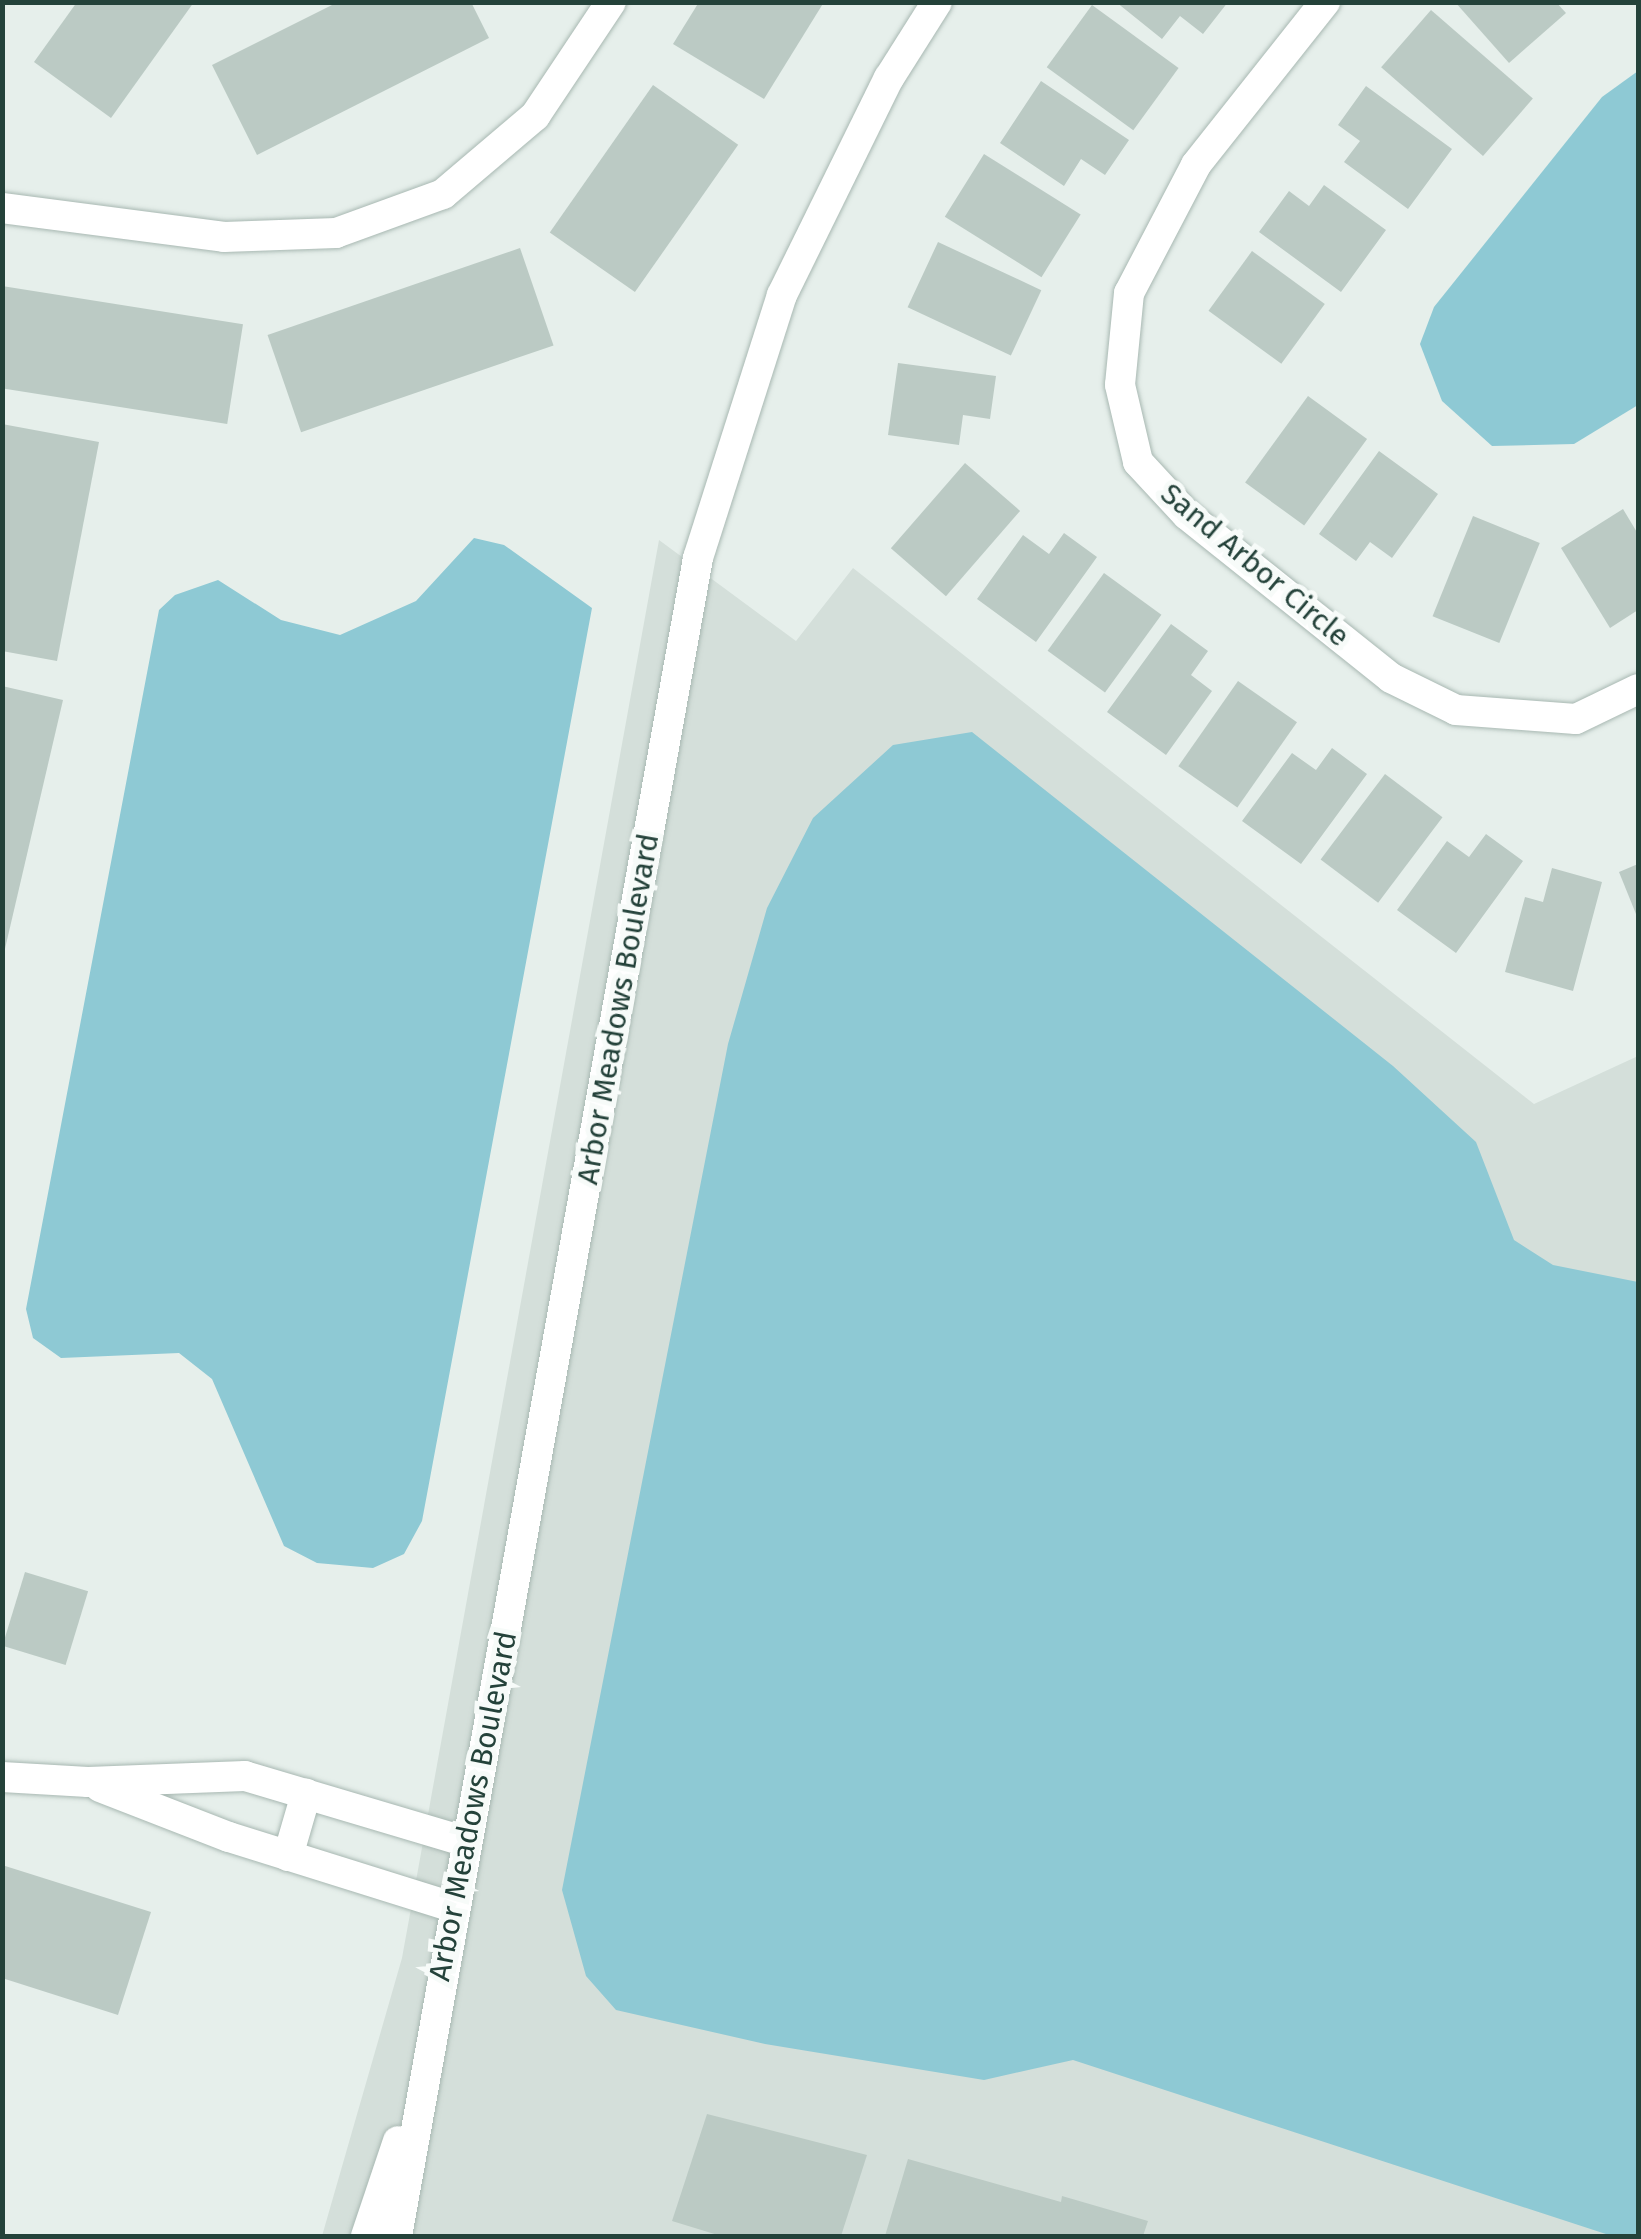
<!DOCTYPE html>
<style>
body{margin:0}
#map{position:relative;width:1641px;height:2239px;overflow:hidden;background:#e6efeb;font-family:"Fira Sans",sans-serif}
div>[style]{position:absolute}
.built>*{inset:0;background:#d4dfda}
.water>*{inset:0;background:#8ec9d4}
.building>*{inset:0;background:#bbcac4;transform-origin:0 0}
.roads{filter:drop-shadow(0 0 2px #a8b8b2) drop-shadow(0 0 2px #a8b8b2)}
.street>*{height:30px;margin:-15px;padding:0 15px;transform-origin:15px;border-radius:15px;background:#fff}
span{translate:-50% -50%;white-space:nowrap;text-align:center;line-height:1.15;-webkit-text-stroke:10px #f7fbf9;paint-order:stroke}
.street-label{font-size:30px;color:#24423a}
.frame{position:absolute;inset:0;border:5px solid #24423a;pointer-events:none}
</style>
<div id="map">
<div class="built">
<i style="clip-path:polygon(659px 540px,796px 641px,853px 568px,1534px 1104px,1638px 1056px,1638px 2236px,322px 2236px,402px 1958px)"></i>
</div>
<div class="water">
<i style="clip-path:polygon(1638px 71px,1638px 405px,1574px 444px,1492px 446px,1442px 401px,1420px 344px,1434px 307px,1602px 97px)"></i>
<i style="clip-path:polygon(474px 538px,504px 545px,592px 608px,422px 1521px,404px 1554px,373px 1568px,317px 1563px,284px 1546px,212px 1379px,179px 1353px,61px 1358px,33px 1338px,26px 1309px,159px 610px,175px 595px,218px 580px,281px 620px,340px 635px,416px 601px)"></i>
<i style="clip-path:polygon(972px 732px,1393px 1066px,1476px 1142px,1514px 1240px,1553px 1265px,1638px 1282px,1638px 2236px,1612px 2236px,1073px 2060px,984px 2080px,765px 2044px,616px 2010px,586px 1976px,562px 1890px,728px 1044px,767px 908px,813px 818px,893px 745px)"></i>
</div>
<div class="building">
<i style="clip-path:polygon(77px 2px,194px 2px,111px 118px,34px 62px)"></i>
<i style="clip-path:polygon(338px 2px,471px 2px,489px 38px,257px 155px,212px 65px)"></i>
<i style="clip-path:polygon(699px 2px,824px 2px,764px 99px,673px 44px)"></i>
<i style="clip-path:polygon(1116px 2px,1228px 2px,1203px 34px,1180px 16px,1162px 39px)"></i>
<i style="clip-path:polygon(1455px 2px,1556px 2px,1566px 13px,1509px 63px)"></i>
<i style="left:1092px;top:5px;width:107px;height:77px;rotate:36deg"></i>
<i style="left:1431px;top:10px;width:135px;height:76px;rotate:41deg"></i>
<i style="clip-path:polygon(1041px 81px,1129px 140px,1105px 175px,1081px 159px,1064px 186px,1000px 143px)"></i>
<i style="left:653px;top:85px;width:104px;height:180px;rotate:35deg"></i>
<i style="clip-path:polygon(1366px 86px,1452px 149px,1408px 209px,1344px 162px,1360px 141px,1338px 125px)"></i>
<i style="left:984px;top:154px;width:114px;height:74px;rotate:32deg"></i>
<i style="clip-path:polygon(1324px 185px,1386px 230px,1341px 292px,1259px 232px,1289px 191px,1309px 206px)"></i>
<i style="left:938px;top:242px;width:114px;height:72px;rotate:25deg"></i>
<i style="left:520px;top:248px;width:103px;height:267px;rotate:71deg"></i>
<i style="left:1252px;top:251px;width:90px;height:74px;rotate:36deg"></i>
<i style="left:2px;top:286px;width:244px;height:101px;rotate:9deg"></i>
<i style="clip-path:polygon(898px 363px,996px 376px,990px 419px,963px 415px,959px 445px,888px 435px)"></i>
<i style="left:1308px;top:396px;width:73px;height:107px;rotate:36deg"></i>
<i style="clip-path:polygon(2px 424px,99px 442px,57px 661px,2px 651px)"></i>
<i style="clip-path:polygon(1379px 451px,1438px 494px,1392px 558px,1370px 542px,1356px 561px,1319px 534px)"></i>
<i style="left:965px;top:463px;width:73px;height:113px;rotate:41deg"></i>
<i style="clip-path:polygon(1623px 509px,1638px 534px,1638px 610px,1610px 628px,1561px 548px)"></i>
<i style="left:1473px;top:516px;width:72px;height:108px;rotate:22deg"></i>
<i style="clip-path:polygon(1064px 533px,1097px 557px,1036px 642px,977px 599px,1023px 535px,1049px 554px)"></i>
<i style="left:1104px;top:573px;width:71px;height:96px;rotate:36deg"></i>
<i style="clip-path:polygon(1171px 624px,1208px 651px,1191px 675px,1212px 691px,1166px 755px,1107px 712px)"></i>
<i style="left:1238px;top:681px;width:72px;height:104px;rotate:35deg"></i>
<i style="clip-path:polygon(2px 686px,63px 700px,4px 953px,2px 953px)"></i>
<i style="clip-path:polygon(1332px 748px,1367px 774px,1301px 864px,1242px 821px,1292px 753px,1316px 770px)"></i>
<i style="left:1385px;top:774px;width:72px;height:107px;rotate:37deg"></i>
<i style="clip-path:polygon(1486px 834px,1523px 861px,1456px 953px,1397px 910px,1447px 841px,1469px 857px)"></i>
<i style="clip-path:polygon(1638px 864px,1638px 919px,1619px 872px)"></i>
<i style="clip-path:polygon(1552px 868px,1602px 882px,1573px 991px,1505px 972px,1525px 897px,1543px 902px)"></i>
<i style="left:25px;top:1572px;width:66px;height:77px;rotate:17deg"></i>
<i style="clip-path:polygon(2px 1865px,151px 1912px,118px 2015px,2px 1978px)"></i>
<i style="clip-path:polygon(707px 2114px,867px 2155px,841px 2236px,721px 2236px,672px 2221px)"></i>
<i style="clip-path:polygon(908px 2159px,1061px 2202px,1062px 2196px,1148px 2221px,1143px 2236px,885px 2236px)"></i>
</div>
<div class="roads">
<div class="street">
<i style="left:1325px;top:2px;width:208px;rotate:128.4deg"></i>
<i style="left:1196px;top:165px;width:144px;rotate:117.6deg"></i>
<i style="left:1129px;top:293px;width:92px;rotate:95.6deg"></i>
<i style="left:1120px;top:385px;width:79px;rotate:76.8deg"></i>
<i style="left:1138px;top:462px;width:72px;rotate:47.2deg"></i>
<i style="left:1187px;top:515px;width:261px;rotate:38.6deg"></i>
<i style="left:1391px;top:678px;width:72px;rotate:26.2deg"></i>
<i style="left:1456px;top:710px;width:120px;rotate:4.3deg"></i>
<i style="left:1576px;top:719px;width:69px;rotate:-25.8deg"></i>
<i style="left:2px;top:208px;width:224px;rotate:7.4deg"></i>
<i style="left:224px;top:237px;width:112px;rotate:-2deg"></i>
<i style="left:336px;top:233px;width:114px;rotate:-20deg"></i>
<i style="left:443px;top:194px;width:121px;rotate:-40.3deg"></i>
<i style="left:535px;top:116px;width:137px;rotate:-56.3deg"></i>
<i style="left:2px;top:1777px;width:86px;rotate:3.3deg"></i>
<i style="left:88px;top:1782px;width:157px;rotate:-2.2deg"></i>
<i style="left:245px;top:1776px;width:231px;rotate:16.6deg"></i>
<i style="left:100px;top:1787px;width:138px;rotate:21.2deg"></i>
<i style="left:229px;top:1837px;width:235px;rotate:17.4deg"></i>
<i style="left:288px;top:1856px;width:65px;rotate:-73.8deg"></i>
<i style="left:366px;top:2236px;width:100px;rotate:-71.4deg"></i>
<i style="left:397px;top:2236px;width:1705px;rotate:-79.83deg"></i>
<i style="left:698px;top:558px;width:276px;rotate:-72.3deg"></i>
<i style="left:782px;top:295px;width:242px;rotate:-63.8deg"></i>
<i style="left:889px;top:78px;width:90px;rotate:-57.7deg"></i>
</div>
</div>
<div class="street-label">
<span style="left:1255px;top:565px;rotate:40deg">Sand Arbor Circle</span>
<span style="left:618px;top:1009px;rotate:-80deg">Arbor Meadows Boulevard</span>
<span style="left:473px;top:1806px;rotate:-79deg">Arbor Meadows Boulevard</span>
</div>
<div class="frame"></div>
</div>
